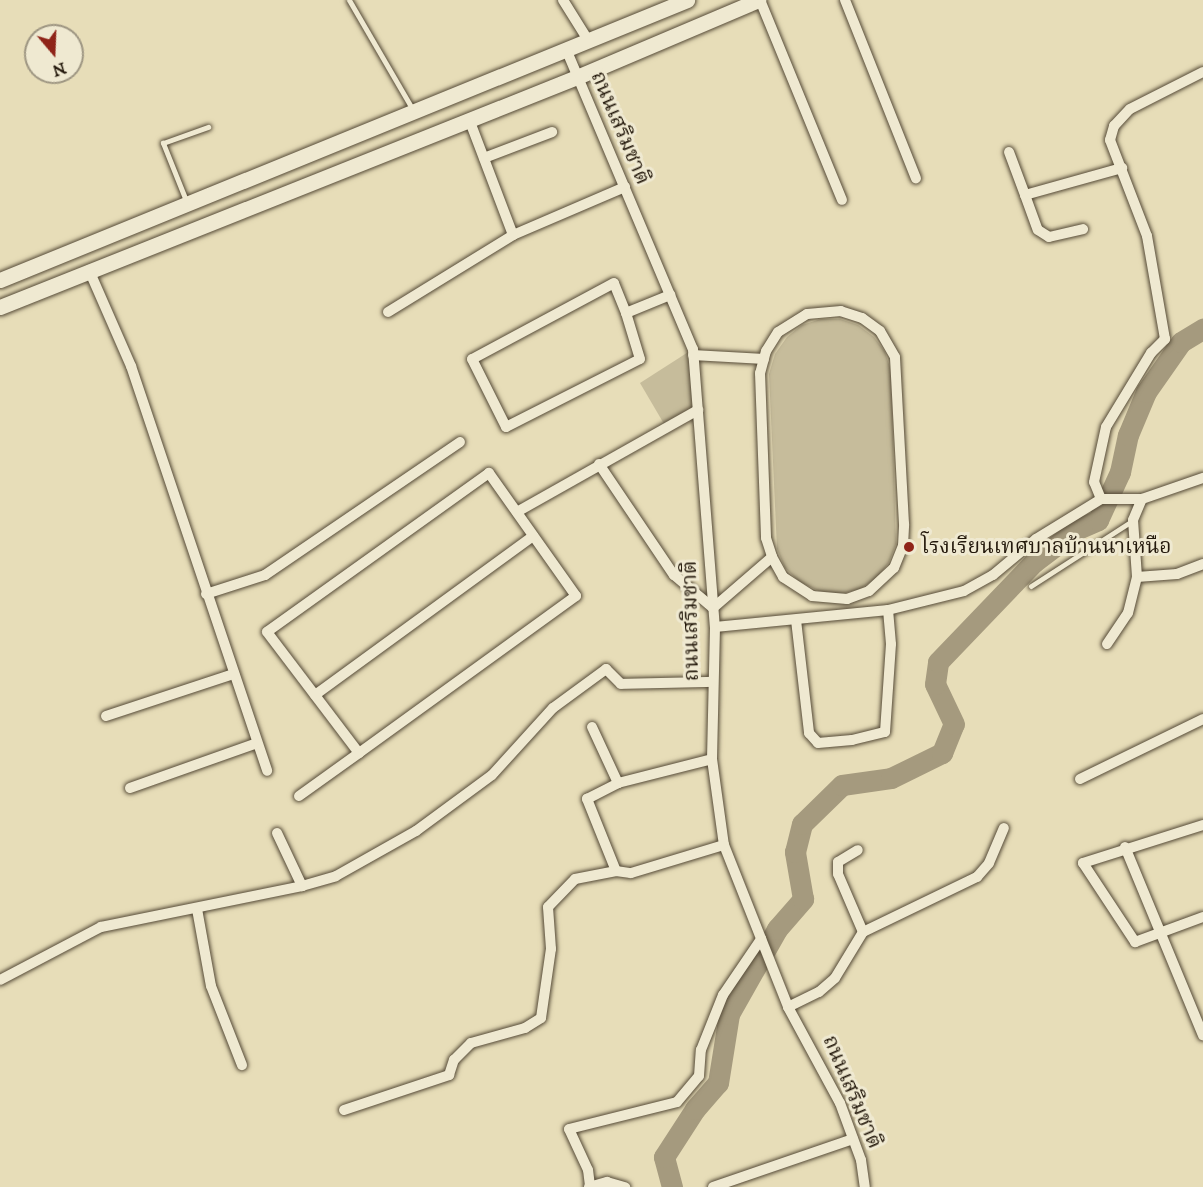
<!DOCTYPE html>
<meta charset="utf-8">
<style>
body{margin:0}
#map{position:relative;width:1203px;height:1187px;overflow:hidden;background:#e7ddb8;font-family:"IM FELL DW Pica","Noto Serif Thai",serif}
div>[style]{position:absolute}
.green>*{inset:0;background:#c6bc9b}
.river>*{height:21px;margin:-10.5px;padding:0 10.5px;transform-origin:10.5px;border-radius:10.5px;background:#a59a7e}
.roads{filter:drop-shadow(0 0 2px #554a37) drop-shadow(0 0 2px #554a37)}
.service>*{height:5px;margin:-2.5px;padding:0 2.5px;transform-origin:2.5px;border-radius:2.5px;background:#efe9d1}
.minor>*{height:10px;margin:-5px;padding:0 5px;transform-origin:5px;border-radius:5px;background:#efe9d1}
.secondary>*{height:15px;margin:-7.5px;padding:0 7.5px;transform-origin:7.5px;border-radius:7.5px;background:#efe9d1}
.dots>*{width:16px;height:16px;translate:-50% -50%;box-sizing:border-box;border:3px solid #efe9d1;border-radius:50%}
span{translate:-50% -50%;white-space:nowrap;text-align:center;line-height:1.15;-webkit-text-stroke:6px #efe9d1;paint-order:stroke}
.street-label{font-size:21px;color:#24190c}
.poi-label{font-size:21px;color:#24190c}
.left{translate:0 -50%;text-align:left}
.north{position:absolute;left:24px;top:24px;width:60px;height:60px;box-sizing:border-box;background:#efe9d1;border:2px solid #9e9682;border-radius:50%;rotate:161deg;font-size:16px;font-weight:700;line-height:24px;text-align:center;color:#24190c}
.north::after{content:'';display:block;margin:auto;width:21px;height:27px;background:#8f2418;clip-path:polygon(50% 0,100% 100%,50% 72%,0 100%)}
</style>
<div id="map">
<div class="green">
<i style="clip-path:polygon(821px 319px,840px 319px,858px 325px,874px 337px,885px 352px,891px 371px,896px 544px,889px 562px,878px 577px,860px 589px,840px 594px,819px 591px,800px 582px,785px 568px,777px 549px,769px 374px,775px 354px,787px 337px,802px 325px)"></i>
<i style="clip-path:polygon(693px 349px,698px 410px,667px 429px,640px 383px)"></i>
</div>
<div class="river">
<i style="left:672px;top:1187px;width:31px;rotate:-105deg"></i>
<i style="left:664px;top:1157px;width:57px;rotate:-57.1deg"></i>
<i style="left:695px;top:1109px;width:35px;rotate:-49deg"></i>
<i style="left:718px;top:1083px;width:70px;rotate:-80.9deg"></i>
<i style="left:729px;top:1014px;width:98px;rotate:-60.5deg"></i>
<i style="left:777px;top:929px;width:40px;rotate:-49deg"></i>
<i style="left:803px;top:899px;width:48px;rotate:-99.7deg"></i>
<i style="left:795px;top:852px;width:29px;rotate:-76deg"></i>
<i style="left:802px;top:824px;width:56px;rotate:-44.3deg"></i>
<i style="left:842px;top:785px;width:49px;rotate:-8.1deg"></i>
<i style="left:891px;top:778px;width:57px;rotate:-26.1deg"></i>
<i style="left:942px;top:753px;width:31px;rotate:-68deg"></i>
<i style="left:954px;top:724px;width:44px;rotate:-115.4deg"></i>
<i style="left:935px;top:684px;width:22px;rotate:-82deg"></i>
<i style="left:938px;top:662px;width:139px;rotate:-46.2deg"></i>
<i style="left:1034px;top:562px;width:55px;rotate:-36.9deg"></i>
<i style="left:1078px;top:529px;width:22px;rotate:-24deg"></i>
<i style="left:1098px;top:520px;width:53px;rotate:-65.4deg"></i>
<i style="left:1120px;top:472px;width:38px;rotate:-78deg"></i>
<i style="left:1128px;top:435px;width:47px;rotate:-67.3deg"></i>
<i style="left:1146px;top:392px;width:61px;rotate:-55deg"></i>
<i style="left:1181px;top:342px;width:26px;rotate:-31deg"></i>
</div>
<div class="roads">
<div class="service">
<i style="left:349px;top:0;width:127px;rotate:59.8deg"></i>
<i style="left:187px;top:203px;width:65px;rotate:-111.8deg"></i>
<i style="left:163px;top:143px;width:48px;rotate:-19.6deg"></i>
<i style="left:1031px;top:586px;width:120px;rotate:-32.8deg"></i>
</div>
<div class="minor">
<i style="left:563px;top:0;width:47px;rotate:58deg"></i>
<i style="left:760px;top:0;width:216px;rotate:67.7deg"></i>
<i style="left:845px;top:0;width:192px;rotate:68.3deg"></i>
<i style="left:566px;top:49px;width:326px;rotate:67.1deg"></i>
<i style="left:693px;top:349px;width:279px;rotate:85.5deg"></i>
<i style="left:715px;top:627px;width:132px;rotate:91.3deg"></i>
<i style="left:712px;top:759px;width:87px;rotate:82.1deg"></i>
<i style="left:724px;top:845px;width:174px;rotate:68.4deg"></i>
<i style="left:788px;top:1007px;width:109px;rotate:61.6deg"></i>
<i style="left:840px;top:1103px;width:61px;rotate:69.8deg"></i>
<i style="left:861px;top:1160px;width:27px;rotate:82deg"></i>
<i style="left:1009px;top:152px;width:46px;rotate:69.6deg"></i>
<i style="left:1025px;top:195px;width:101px;rotate:-15.6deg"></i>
<i style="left:484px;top:158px;width:73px;rotate:-20.9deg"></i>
<i style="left:1025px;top:195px;width:37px;rotate:70deg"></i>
<i style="left:1038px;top:230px;width:13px;rotate:32deg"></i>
<i style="left:1049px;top:237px;width:35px;rotate:-13deg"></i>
<i style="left:513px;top:235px;width:122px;rotate:-23.2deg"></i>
<i style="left:89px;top:270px;width:105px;rotate:66.4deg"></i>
<i style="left:131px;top:366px;width:427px;rotate:71.4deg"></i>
<i style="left:388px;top:312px;width:147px;rotate:-31.6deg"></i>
<i style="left:513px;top:235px;width:124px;rotate:-110.8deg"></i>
<i style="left:626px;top:313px;width:32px;rotate:-112deg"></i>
<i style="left:614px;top:283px;width:161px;rotate:151.8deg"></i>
<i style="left:472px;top:359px;width:76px;rotate:63.4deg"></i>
<i style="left:506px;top:427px;width:150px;rotate:-26.9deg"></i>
<i style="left:640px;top:359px;width:48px;rotate:-106.9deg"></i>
<i style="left:626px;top:313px;width:48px;rotate:-22.2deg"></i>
<i style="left:693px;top:355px;width:71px;rotate:3.2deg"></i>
<i style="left:599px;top:464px;width:134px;rotate:56deg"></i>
<i style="left:674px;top:575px;width:51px;rotate:40.2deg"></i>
<i style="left:713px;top:608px;width:78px;rotate:-40.8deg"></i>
<i style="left:772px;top:557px;width:23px;rotate:61deg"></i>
<i style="left:783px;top:577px;width:35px;rotate:33deg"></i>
<i style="left:812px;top:596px;width:35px;rotate:5deg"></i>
<i style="left:847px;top:599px;width:23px;rotate:-20deg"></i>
<i style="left:869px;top:591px;width:34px;rotate:-43deg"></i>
<i style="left:894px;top:568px;width:24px;rotate:-68deg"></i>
<i style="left:903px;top:546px;width:22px;rotate:-87deg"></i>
<i style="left:904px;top:524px;width:167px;rotate:-93.1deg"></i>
<i style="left:895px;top:357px;width:30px;rotate:-120deg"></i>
<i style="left:880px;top:331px;width:22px;rotate:-144deg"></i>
<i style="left:862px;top:318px;width:22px;rotate:-162deg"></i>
<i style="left:841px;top:311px;width:34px;rotate:175deg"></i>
<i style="left:807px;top:314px;width:34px;rotate:148deg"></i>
<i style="left:778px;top:332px;width:22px;rotate:122deg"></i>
<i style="left:766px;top:351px;width:23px;rotate:105deg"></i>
<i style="left:760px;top:373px;width:165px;rotate:87.9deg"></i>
<i style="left:766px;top:538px;width:20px;rotate:72deg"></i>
<i style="left:1101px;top:499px;width:18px;rotate:-112deg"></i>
<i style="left:1094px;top:482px;width:56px;rotate:-77.7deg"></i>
<i style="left:1106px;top:427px;width:87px;rotate:-58.7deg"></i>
<i style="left:1151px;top:353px;width:20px;rotate:-45deg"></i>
<i style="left:1165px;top:339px;width:105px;rotate:-99.9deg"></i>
<i style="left:1147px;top:236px;width:103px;rotate:-111.1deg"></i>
<i style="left:1110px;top:140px;width:15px;rotate:-74deg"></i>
<i style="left:1114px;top:126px;width:23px;rotate:-47deg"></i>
<i style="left:1130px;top:109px;width:82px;rotate:-26.9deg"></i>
<i style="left:517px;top:512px;width:208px;rotate:-29.4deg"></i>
<i style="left:1137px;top:577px;width:40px;rotate:-4.3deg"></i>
<i style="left:1177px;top:574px;width:28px;rotate:-21deg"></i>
<i style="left:206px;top:594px;width:62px;rotate:-17.9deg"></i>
<i style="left:265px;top:575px;width:236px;rotate:-34.3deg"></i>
<i style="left:796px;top:620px;width:114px;rotate:83.4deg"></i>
<i style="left:809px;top:733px;width:13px;rotate:48deg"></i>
<i style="left:818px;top:743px;width:34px;rotate:-5deg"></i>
<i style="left:852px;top:740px;width:34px;rotate:-14deg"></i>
<i style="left:885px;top:732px;width:88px;rotate:-86.1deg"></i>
<i style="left:891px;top:644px;width:34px;rotate:-95deg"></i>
<i style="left:715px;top:627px;width:174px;rotate:-5.6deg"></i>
<i style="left:888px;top:610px;width:78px;rotate:-14deg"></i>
<i style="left:964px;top:591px;width:33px;rotate:-29deg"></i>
<i style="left:993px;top:575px;width:56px;rotate:-39.9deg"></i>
<i style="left:1036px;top:539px;width:76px;rotate:-31.6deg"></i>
<i style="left:1101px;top:499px;width:41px"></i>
<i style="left:1142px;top:499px;width:65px;rotate:-19deg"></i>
<i style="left:1107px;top:644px;width:37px;rotate:-56deg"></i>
<i style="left:1128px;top:613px;width:37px;rotate:-76deg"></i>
<i style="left:1137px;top:577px;width:57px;rotate:-94deg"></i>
<i style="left:1133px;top:520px;width:23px;rotate:-67deg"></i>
<i style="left:315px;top:695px;width:270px;rotate:-36.1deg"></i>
<i style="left:106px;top:716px;width:135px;rotate:-18.2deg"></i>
<i style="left:592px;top:727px;width:62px;rotate:65.1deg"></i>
<i style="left:618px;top:783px;width:97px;rotate:-14.3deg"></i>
<i style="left:1080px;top:779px;width:137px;rotate:-26deg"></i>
<i style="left:130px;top:788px;width:135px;rotate:-19.5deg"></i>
<i style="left:299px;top:796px;width:74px;rotate:-35.6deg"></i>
<i style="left:359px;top:753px;width:268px;rotate:-35.9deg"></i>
<i style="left:576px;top:596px;width:151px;rotate:-125.3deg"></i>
<i style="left:489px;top:473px;width:273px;rotate:144.4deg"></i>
<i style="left:267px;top:632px;width:152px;rotate:52.8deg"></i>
<i style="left:1203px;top:825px;width:126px;rotate:162.4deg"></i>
<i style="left:1083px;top:863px;width:95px;rotate:56.6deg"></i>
<i style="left:1135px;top:942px;width:72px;rotate:-20.2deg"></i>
<i style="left:277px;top:833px;width:59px;rotate:64.7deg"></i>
<i style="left:302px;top:886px;width:35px;rotate:-16deg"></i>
<i style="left:336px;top:876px;width:92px;rotate:-29.4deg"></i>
<i style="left:416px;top:831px;width:94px;rotate:-36.4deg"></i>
<i style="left:492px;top:775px;width:91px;rotate:-47.7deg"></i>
<i style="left:553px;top:708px;width:66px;rotate:-36.3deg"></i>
<i style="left:606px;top:669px;width:21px;rotate:45deg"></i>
<i style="left:621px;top:684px;width:91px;rotate:-1.3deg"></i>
<i style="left:1125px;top:847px;width:204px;rotate:67.5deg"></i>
<i style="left:616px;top:871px;width:78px;rotate:-111.9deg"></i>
<i style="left:587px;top:799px;width:35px;rotate:-27deg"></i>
<i style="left:197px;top:909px;width:78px;rotate:79.7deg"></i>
<i style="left:211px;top:986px;width:85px;rotate:68.6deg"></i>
<i style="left:863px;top:932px;width:127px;rotate:-25.8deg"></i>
<i style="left:977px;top:877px;width:18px;rotate:-49deg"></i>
<i style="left:989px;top:863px;width:38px;rotate:-67deg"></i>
<i style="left:0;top:980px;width:114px;rotate:-27.7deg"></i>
<i style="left:101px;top:927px;width:205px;rotate:-11.5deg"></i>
<i style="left:788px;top:1007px;width:34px;rotate:-26deg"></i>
<i style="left:819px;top:992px;width:21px;rotate:-41deg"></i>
<i style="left:835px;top:978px;width:54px;rotate:-58.7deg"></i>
<i style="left:863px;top:932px;width:63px;rotate:-113.3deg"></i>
<i style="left:838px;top:874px;width:12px;rotate:-90deg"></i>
<i style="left:838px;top:862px;width:23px;rotate:-31deg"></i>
<i style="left:344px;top:1110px;width:111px;rotate:-18.4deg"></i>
<i style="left:449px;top:1075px;width:16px;rotate:-72deg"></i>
<i style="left:454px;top:1060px;width:24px;rotate:-45deg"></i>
<i style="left:471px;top:1043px;width:56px;rotate:-15.5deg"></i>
<i style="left:525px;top:1028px;width:19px;rotate:-32deg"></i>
<i style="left:541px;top:1018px;width:70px;rotate:-81.8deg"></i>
<i style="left:551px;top:949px;width:42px;rotate:-94.1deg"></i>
<i style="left:548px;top:907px;width:39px;rotate:-46deg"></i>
<i style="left:575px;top:879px;width:42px;rotate:-11deg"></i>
<i style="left:616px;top:871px;width:15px;rotate:8deg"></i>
<i style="left:631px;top:873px;width:97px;rotate:-16.8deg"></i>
<i style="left:590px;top:1186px;width:16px;rotate:-97deg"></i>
<i style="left:588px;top:1170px;width:45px;rotate:-114.9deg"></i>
<i style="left:569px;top:1129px;width:111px;rotate:-14deg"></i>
<i style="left:677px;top:1102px;width:34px;rotate:-50deg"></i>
<i style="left:699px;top:1076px;width:26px;rotate:-86deg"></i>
<i style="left:701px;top:1050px;width:59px;rotate:-68.2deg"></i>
<i style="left:723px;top:995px;width:68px;rotate:-55.8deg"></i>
<i style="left:589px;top:1187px;width:19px;rotate:-16deg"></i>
<i style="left:607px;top:1182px;width:19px;rotate:16deg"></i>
<i style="left:713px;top:1187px;width:148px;rotate:-18.9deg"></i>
</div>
<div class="secondary">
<i style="left:0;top:280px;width:742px;rotate:-22.17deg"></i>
<i style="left:0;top:307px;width:621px;rotate:-21.73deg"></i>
<i style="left:577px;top:77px;width:197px;rotate:-23deg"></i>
</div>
</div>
<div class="dots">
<i style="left:909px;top:547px;background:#8f2418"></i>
</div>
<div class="street-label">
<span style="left:620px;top:128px;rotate:67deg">ถนนเสริมชาติ</span>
<span style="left:691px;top:621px;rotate:-91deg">ถนนเสริมชาติ</span>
<span style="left:852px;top:1092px;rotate:67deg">ถนนเสริมชาติ</span>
</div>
<div class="poi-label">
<span class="left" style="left:921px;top:547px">โรงเรียนเทศบาลบ้านนาเหนือ</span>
</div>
<div class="north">N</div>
</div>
